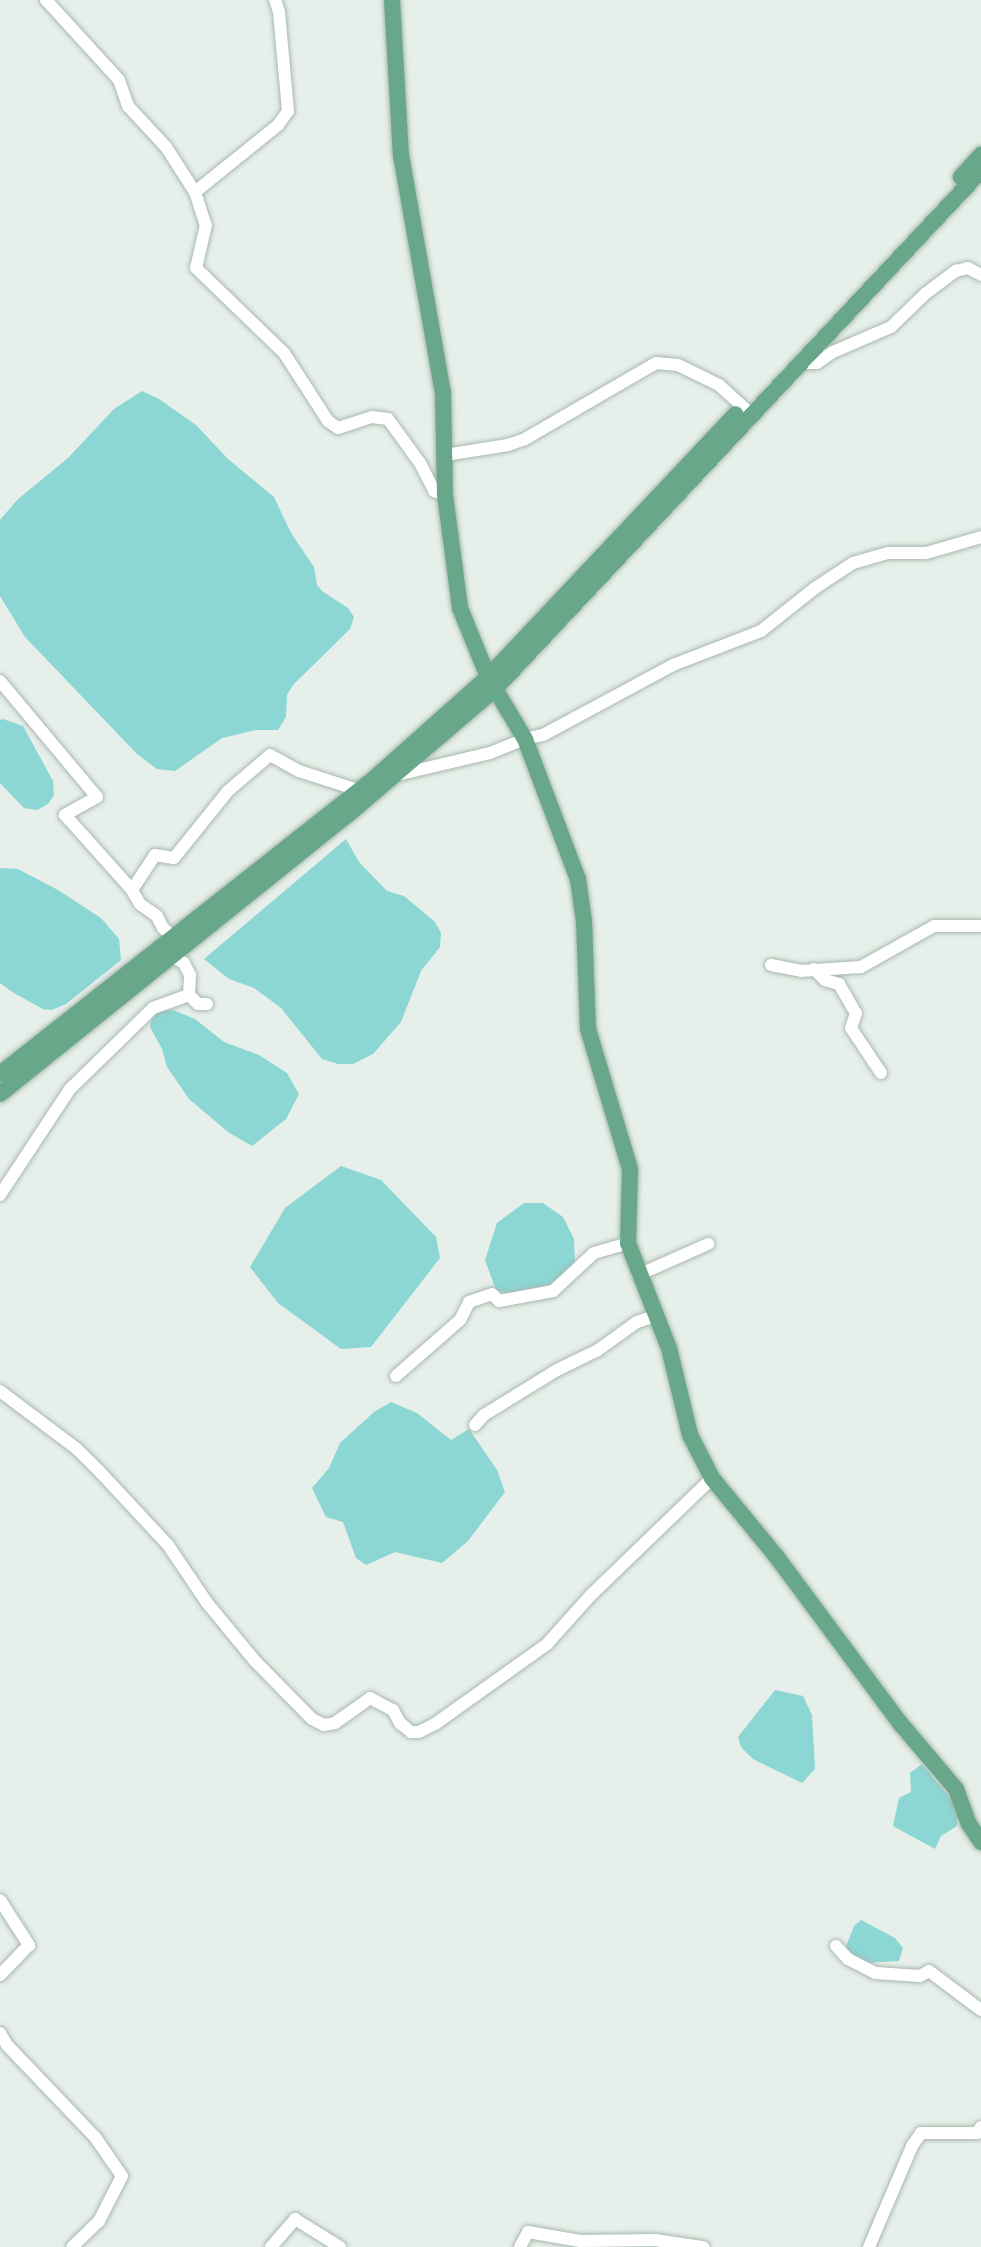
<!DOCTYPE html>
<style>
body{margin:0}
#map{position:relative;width:981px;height:2247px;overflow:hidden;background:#e6efe9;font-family:"Work Sans",sans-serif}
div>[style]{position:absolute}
.water>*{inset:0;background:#8cd6d3}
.roads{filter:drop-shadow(0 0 2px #a8b8af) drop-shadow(0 0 2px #a8b8af)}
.minor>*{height:12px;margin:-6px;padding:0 6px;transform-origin:6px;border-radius:6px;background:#fff}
.major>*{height:16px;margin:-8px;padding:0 8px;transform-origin:8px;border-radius:8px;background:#68a78a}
span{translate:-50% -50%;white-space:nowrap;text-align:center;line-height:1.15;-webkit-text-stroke:5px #f7fbf8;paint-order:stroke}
</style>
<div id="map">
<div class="water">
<i style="clip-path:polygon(142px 391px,159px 399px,196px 425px,228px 459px,274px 497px,291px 533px,314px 567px,317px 585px,322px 591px,348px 608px,354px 617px,350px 629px,293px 685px,287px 695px,286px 717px,278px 730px,256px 730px,222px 738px,175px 771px,157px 769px,137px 754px,25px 637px,0 596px,0 520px,17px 500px,68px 458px,114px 409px)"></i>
<i style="clip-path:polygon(3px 719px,23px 726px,53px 781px,54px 795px,48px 804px,37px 810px,24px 808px,0 783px,0 720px)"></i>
<i style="clip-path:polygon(346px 839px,359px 862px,387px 891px,404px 896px,435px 922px,441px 933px,440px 947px,421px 971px,401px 1022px,373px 1054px,353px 1064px,338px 1064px,322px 1059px,281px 1008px,254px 988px,229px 979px,204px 959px)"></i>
<i style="clip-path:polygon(0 868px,18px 869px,58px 890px,101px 918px,119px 939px,121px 960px,66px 1004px,52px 1010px,43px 1009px,12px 992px,0 983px)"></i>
<i style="clip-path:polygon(173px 1010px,195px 1019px,224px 1042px,259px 1055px,287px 1073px,299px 1094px,286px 1119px,252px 1146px,228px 1132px,189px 1099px,167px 1067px,162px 1049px,150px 1027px,153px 1011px)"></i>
<i style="clip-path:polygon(341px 1166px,381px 1180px,436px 1237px,440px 1258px,371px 1347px,341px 1349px,278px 1303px,250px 1267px,285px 1208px)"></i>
<i style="clip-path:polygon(524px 1203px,543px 1203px,563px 1217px,574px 1239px,575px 1264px,559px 1283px,534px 1292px,513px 1295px,496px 1290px,485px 1260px,497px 1223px)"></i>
<i style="clip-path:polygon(391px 1402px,417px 1413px,451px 1440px,469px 1429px,497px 1470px,505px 1492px,468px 1541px,442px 1563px,395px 1552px,366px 1565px,356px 1558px,343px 1522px,326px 1517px,312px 1488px,329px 1468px,340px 1443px,374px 1412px)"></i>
<i style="clip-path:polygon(775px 1690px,803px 1696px,812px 1715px,815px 1769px,802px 1783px,753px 1759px,741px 1747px,738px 1737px)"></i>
<i style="clip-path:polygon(922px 1764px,951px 1799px,957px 1815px,957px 1826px,941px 1836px,935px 1849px,893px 1826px,899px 1798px,911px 1792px,910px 1773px)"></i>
<i style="clip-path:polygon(861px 1920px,895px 1938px,903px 1948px,899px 1961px,863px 1963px,845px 1949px,854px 1926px)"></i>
</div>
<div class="roads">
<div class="minor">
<i style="left:46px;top:0;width:108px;rotate:47.6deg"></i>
<i style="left:119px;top:80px;width:28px;rotate:71deg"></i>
<i style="left:128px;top:106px;width:56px;rotate:47.2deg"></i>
<i style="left:166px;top:147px;width:54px;rotate:57.2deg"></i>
<i style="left:195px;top:192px;width:107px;rotate:-38.9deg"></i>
<i style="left:278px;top:125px;width:17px;rotate:-54deg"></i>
<i style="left:288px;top:111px;width:99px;rotate:-95.2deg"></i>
<i style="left:279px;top:12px;width:13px;rotate:-108deg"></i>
<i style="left:195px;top:192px;width:35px;rotate:72deg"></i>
<i style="left:206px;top:225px;width:44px;rotate:103.1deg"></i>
<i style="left:196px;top:268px;width:122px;rotate:44deg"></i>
<i style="left:284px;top:353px;width:81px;rotate:57.1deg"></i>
<i style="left:328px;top:421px;width:12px;rotate:35deg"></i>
<i style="left:338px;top:428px;width:36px;rotate:-18deg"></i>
<i style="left:372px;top:417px;width:16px;rotate:7deg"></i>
<i style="left:388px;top:419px;width:54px;rotate:54deg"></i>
<i style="left:420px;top:463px;width:31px;rotate:63deg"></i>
<i style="left:434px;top:491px;width:12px;rotate:20deg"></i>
<i style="left:801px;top:363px;width:16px"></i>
<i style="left:817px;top:363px;width:19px;rotate:-35deg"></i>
<i style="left:833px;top:352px;width:63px;rotate:-23.3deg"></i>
<i style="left:891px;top:327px;width:47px;rotate:-44.1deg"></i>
<i style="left:925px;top:294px;width:39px;rotate:-37deg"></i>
<i style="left:956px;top:271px;width:12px;rotate:-14deg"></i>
<i style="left:968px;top:268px;width:15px;rotate:28deg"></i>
<i style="left:445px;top:455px;width:64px;rotate:-9deg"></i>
<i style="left:508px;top:445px;width:18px;rotate:-19deg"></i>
<i style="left:525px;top:439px;width:151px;rotate:-30.1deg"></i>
<i style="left:656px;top:363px;width:22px;rotate:5deg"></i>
<i style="left:678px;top:365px;width:46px;rotate:26deg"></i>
<i style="left:719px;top:385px;width:43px;rotate:42.2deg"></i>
<i style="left:0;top:681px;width:151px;rotate:50.1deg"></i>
<i style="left:97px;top:797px;width:37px;rotate:151deg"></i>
<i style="left:65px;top:815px;width:101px;rotate:48.2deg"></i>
<i style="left:397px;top:775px;width:96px;rotate:-13.3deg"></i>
<i style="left:490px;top:753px;width:38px;rotate:-22deg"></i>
<i style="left:525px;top:739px;width:18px;rotate:-13deg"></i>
<i style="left:543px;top:735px;width:148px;rotate:-28.3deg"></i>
<i style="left:673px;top:665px;width:94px;rotate:-21.1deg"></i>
<i style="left:761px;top:631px;width:69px;rotate:-38.5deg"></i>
<i style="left:815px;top:588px;width:45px;rotate:-33.3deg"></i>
<i style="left:853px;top:563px;width:37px;rotate:-16deg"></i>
<i style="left:889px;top:553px;width:37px"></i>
<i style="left:926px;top:553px;width:57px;rotate:-16.2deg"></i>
<i style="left:173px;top:937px;width:13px;rotate:-138deg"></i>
<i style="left:163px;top:928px;width:13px;rotate:-117deg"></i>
<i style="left:157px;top:916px;width:21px;rotate:-145deg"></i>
<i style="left:140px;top:904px;width:16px;rotate:-120deg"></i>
<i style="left:132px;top:890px;width:42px;rotate:-56.7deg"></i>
<i style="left:155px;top:855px;width:19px;rotate:9deg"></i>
<i style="left:174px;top:858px;width:86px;rotate:-51.1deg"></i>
<i style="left:228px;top:791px;width:55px;rotate:-40.6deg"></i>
<i style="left:270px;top:755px;width:33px;rotate:29deg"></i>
<i style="left:299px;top:771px;width:68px;rotate:17.9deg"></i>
<i style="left:771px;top:965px;width:31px;rotate:11deg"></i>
<i style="left:801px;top:971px;width:60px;rotate:-3.8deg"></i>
<i style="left:861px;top:967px;width:84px;rotate:-29.3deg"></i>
<i style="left:934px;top:926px;width:47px"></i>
<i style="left:814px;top:969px;width:16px;rotate:45deg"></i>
<i style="left:825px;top:980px;width:15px;rotate:16deg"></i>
<i style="left:839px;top:984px;width:34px;rotate:60deg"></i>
<i style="left:856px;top:1013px;width:16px;rotate:108deg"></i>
<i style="left:851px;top:1028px;width:54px;rotate:56.3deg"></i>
<i style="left:189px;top:995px;width:13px;rotate:45deg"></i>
<i style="left:198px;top:1004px;width:9px"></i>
<i style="left:0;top:1195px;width:127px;rotate:-56.6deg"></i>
<i style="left:70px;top:1089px;width:116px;rotate:-44.3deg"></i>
<i style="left:153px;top:1008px;width:38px;rotate:-20deg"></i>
<i style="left:189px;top:995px;width:20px;rotate:-87deg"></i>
<i style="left:190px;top:975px;width:13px;rotate:-117deg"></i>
<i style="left:184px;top:963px;width:14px;rotate:-150deg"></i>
<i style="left:638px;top:1275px;width:77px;rotate:-23.9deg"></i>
<i style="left:396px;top:1376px;width:85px;rotate:-41.2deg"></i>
<i style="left:460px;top:1320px;width:20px;rotate:-63deg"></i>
<i style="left:469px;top:1302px;width:24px;rotate:-19deg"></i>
<i style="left:492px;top:1294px;width:10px;rotate:45deg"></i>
<i style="left:499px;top:1301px;width:55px;rotate:-10.5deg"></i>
<i style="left:553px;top:1291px;width:56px;rotate:-42.8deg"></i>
<i style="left:594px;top:1253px;width:35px;rotate:-16deg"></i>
<i style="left:0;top:1391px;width:96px;rotate:37deg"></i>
<i style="left:77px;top:1449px;width:34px;rotate:45deg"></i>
<i style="left:101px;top:1473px;width:98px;rotate:47.1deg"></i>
<i style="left:168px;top:1545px;width:71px;rotate:55.9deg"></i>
<i style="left:208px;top:1604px;width:74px;rotate:50.5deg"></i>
<i style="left:255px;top:1661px;width:81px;rotate:45.5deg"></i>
<i style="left:312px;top:1719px;width:13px;rotate:27deg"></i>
<i style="left:324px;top:1725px;width:11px;rotate:-10deg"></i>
<i style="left:335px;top:1723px;width:43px;rotate:-35.5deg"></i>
<i style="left:370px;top:1698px;width:26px;rotate:28deg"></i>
<i style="left:393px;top:1710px;width:15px;rotate:62deg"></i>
<i style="left:400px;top:1723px;width:14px;rotate:39deg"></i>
<i style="left:411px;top:1732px;width:8px"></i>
<i style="left:419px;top:1732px;width:18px;rotate:-27deg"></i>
<i style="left:435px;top:1724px;width:138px;rotate:-35.5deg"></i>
<i style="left:547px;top:1644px;width:66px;rotate:-48.1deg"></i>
<i style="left:591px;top:1595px;width:168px;rotate:-44deg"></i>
<i style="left:475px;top:1425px;width:13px;rotate:-48deg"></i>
<i style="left:484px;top:1415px;width:86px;rotate:-31.7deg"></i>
<i style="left:557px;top:1370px;width:46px;rotate:-26deg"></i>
<i style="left:598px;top:1350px;width:48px;rotate:-35.7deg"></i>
<i style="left:637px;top:1322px;width:20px;rotate:-18deg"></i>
<i style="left:0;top:1900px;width:54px;rotate:57.2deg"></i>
<i style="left:29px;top:1945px;width:42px;rotate:134deg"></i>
<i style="left:836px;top:1946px;width:18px;rotate:47deg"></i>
<i style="left:848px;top:1959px;width:31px;rotate:27deg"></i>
<i style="left:876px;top:1973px;width:44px;rotate:3.9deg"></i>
<i style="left:920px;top:1976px;width:10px;rotate:-29deg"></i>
<i style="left:929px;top:1971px;width:65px;rotate:36.9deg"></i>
<i style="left:0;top:2033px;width:14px;rotate:60deg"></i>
<i style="left:7px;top:2045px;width:127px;rotate:46.3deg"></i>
<i style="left:95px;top:2137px;width:47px;rotate:55.3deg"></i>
<i style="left:122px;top:2176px;width:51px;rotate:117.1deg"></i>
<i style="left:99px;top:2221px;width:37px;rotate:136deg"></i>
<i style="left:271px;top:2247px;width:37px;rotate:-49deg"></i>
<i style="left:295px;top:2219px;width:53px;rotate:31.9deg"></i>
<i style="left:520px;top:2247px;width:17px;rotate:-62deg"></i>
<i style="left:528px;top:2232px;width:53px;rotate:9.8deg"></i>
<i style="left:580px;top:2241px;width:75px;rotate:-0.8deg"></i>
<i style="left:655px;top:2240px;width:49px;rotate:8.3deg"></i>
<i style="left:869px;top:2247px;width:110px;rotate:-66.9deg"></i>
<i style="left:912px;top:2146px;width:16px;rotate:-55deg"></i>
<i style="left:921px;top:2133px;width:56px"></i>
<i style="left:977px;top:2133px;width:7px;rotate:-56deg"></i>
</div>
<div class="major">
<i style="left:392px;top:0;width:155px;rotate:86.7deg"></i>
<i style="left:401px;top:155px;width:242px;rotate:80deg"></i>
<i style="left:443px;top:393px;width:102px;rotate:88.9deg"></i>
<i style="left:445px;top:495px;width:114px;rotate:82.4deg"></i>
<i style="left:460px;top:608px;width:74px;rotate:67.9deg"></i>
<i style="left:488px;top:677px;width:72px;rotate:59.2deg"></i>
<i style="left:525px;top:739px;width:150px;rotate:69.3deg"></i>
<i style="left:578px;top:879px;width:42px;rotate:81.9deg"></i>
<i style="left:584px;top:921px;width:108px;rotate:87.9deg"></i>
<i style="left:588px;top:1029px;width:146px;rotate:73.3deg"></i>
<i style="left:630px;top:1169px;width:74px;rotate:91.5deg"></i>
<i style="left:628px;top:1243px;width:113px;rotate:68.7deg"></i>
<i style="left:669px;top:1348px;width:89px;rotate:76.4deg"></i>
<i style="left:690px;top:1435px;width:48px;rotate:62.9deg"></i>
<i style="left:712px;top:1478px;width:101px;rotate:50.6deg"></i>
<i style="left:776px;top:1556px;width:208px;rotate:53.4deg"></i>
<i style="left:900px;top:1723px;width:87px;rotate:49.7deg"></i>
<i style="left:956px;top:1789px;width:37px;rotate:70deg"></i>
<i style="left:969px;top:1824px;width:22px;rotate:56deg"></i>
<i style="left:961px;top:177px;width:30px;rotate:-48deg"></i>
<i style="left:0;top:1074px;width:482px;rotate:-38.3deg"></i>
<i style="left:378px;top:775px;width:147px;rotate:-41.7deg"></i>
<i style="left:488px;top:677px;width:361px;rotate:-46.7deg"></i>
<i style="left:0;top:1094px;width:449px;rotate:-38.8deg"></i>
<i style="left:350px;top:813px;width:191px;rotate:-40.5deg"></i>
<i style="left:495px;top:689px;width:710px;rotate:-46.83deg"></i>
</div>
</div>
</div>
